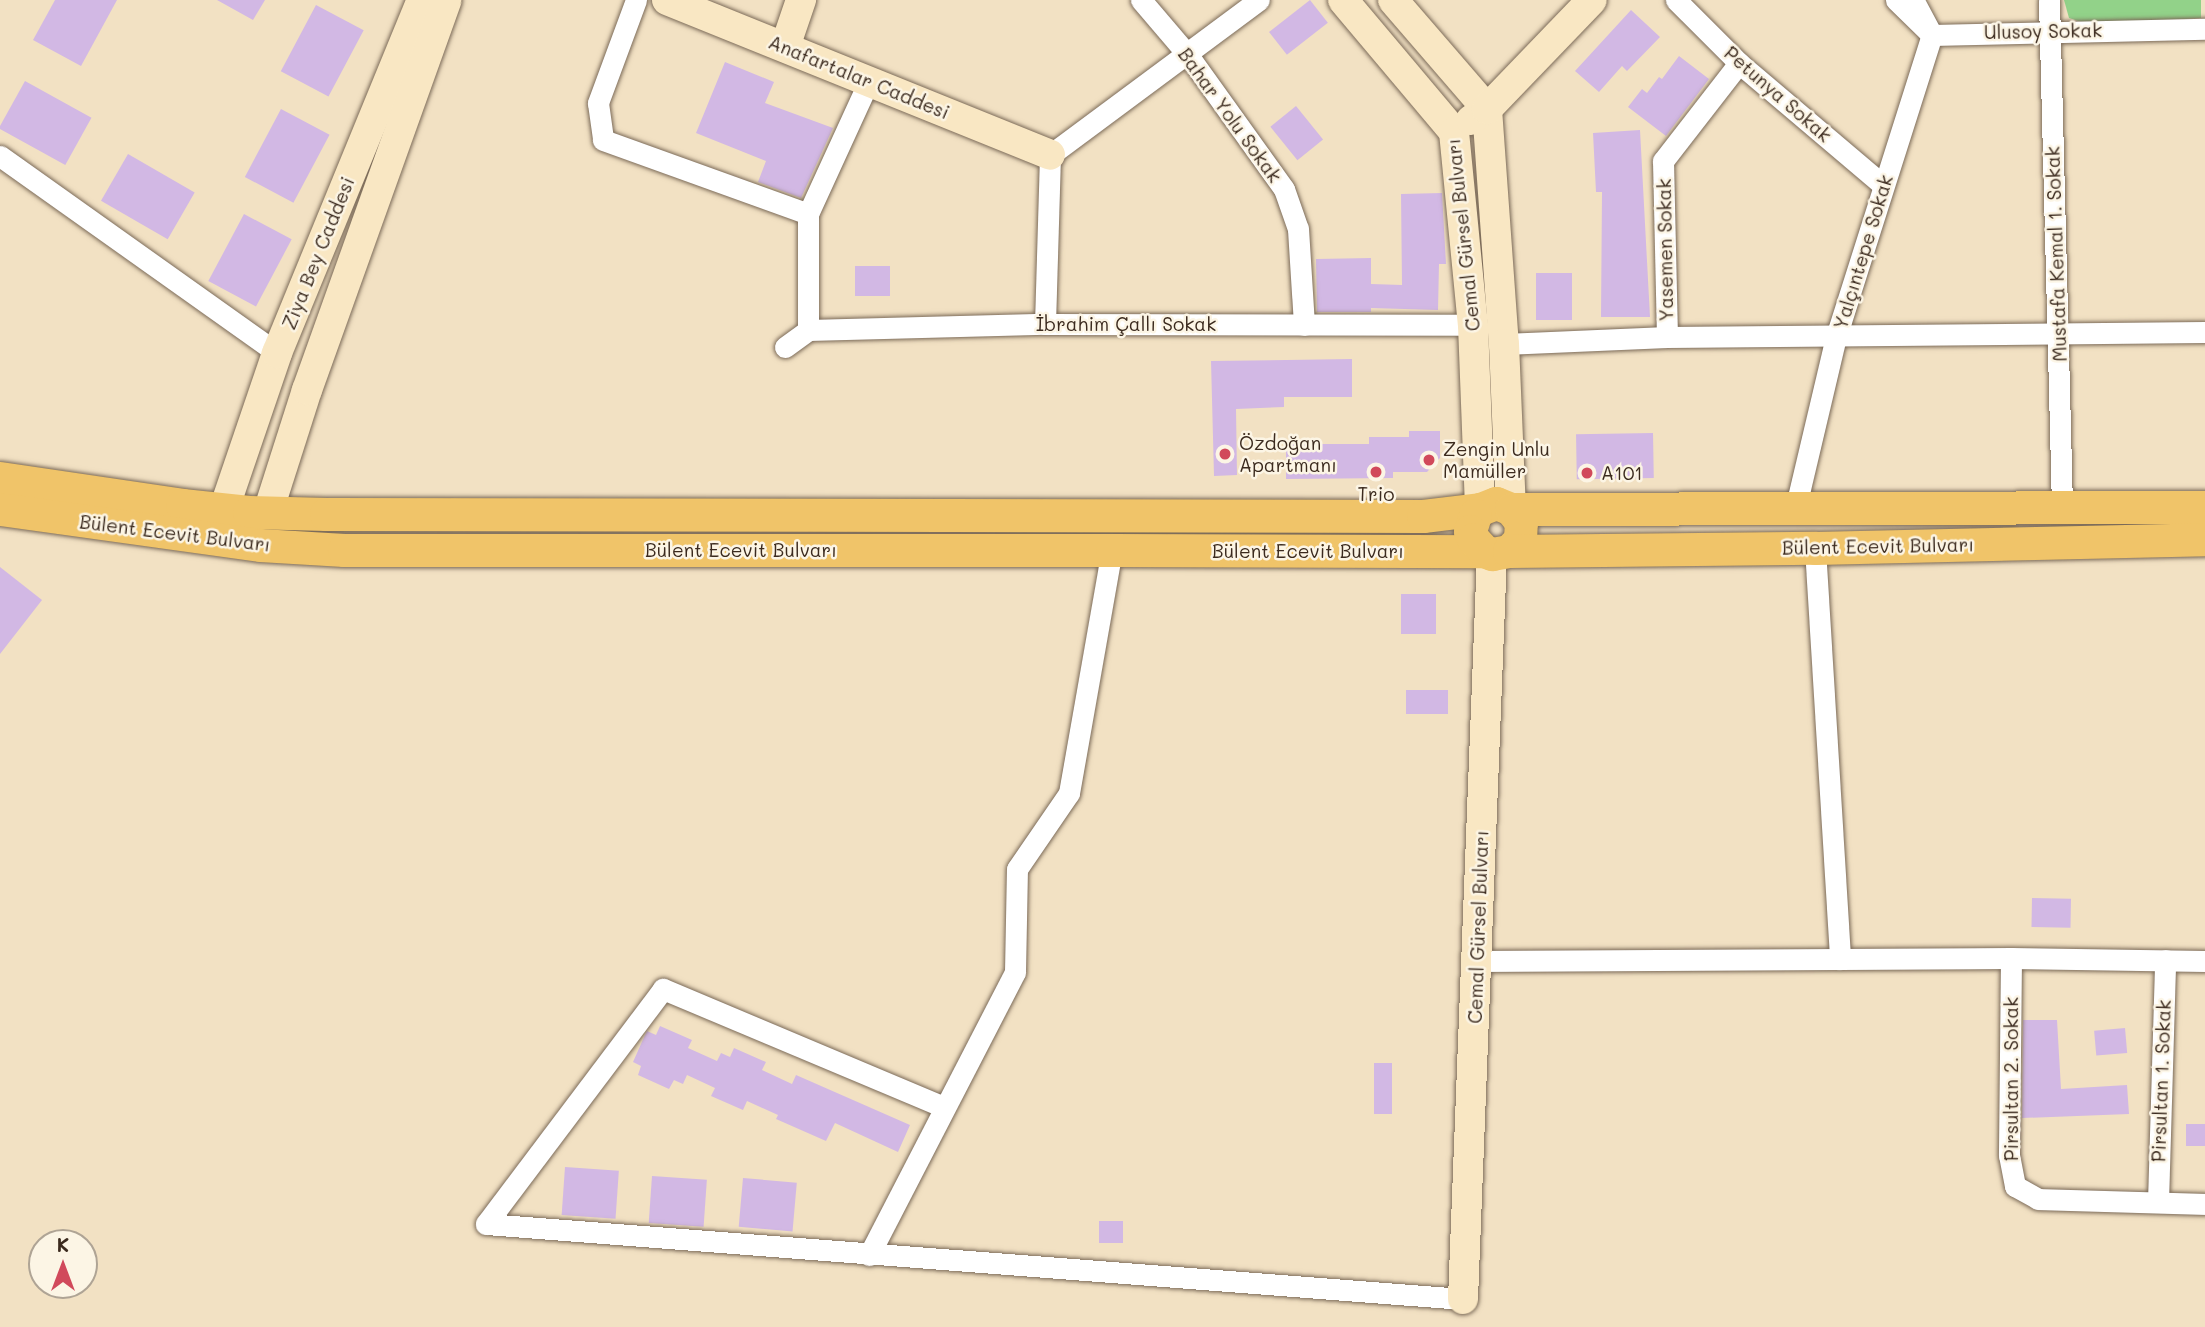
<!DOCTYPE html>
<meta charset="utf-8">
<style>
body{margin:0}
#map{position:relative;width:2205px;height:1327px;overflow:hidden;background:#f2e1c3;font-family:Mali,sans-serif}
div>[style]{position:absolute}
.green>*{inset:0;background:#92d289}
.building>*{inset:0;background:#d2b8e4;transform-origin:0 0}
.roads{filter:drop-shadow(0 0 2px #7b6a58) drop-shadow(0 0 2px #7b6a58)}
.street>*{height:21px;margin:-10.5px;padding:0 10.5px;transform-origin:10.5px;border-radius:10.5px;background:#fff}
.secondary>*{height:30px;margin:-15px;padding:0 15px;transform-origin:15px;border-radius:15px;background:#f9e7c3}
.primary>*{height:33px;margin:-16.5px;padding:0 16.5px;transform-origin:16.5px;border-radius:16.5px;background:#f0c469}
.dots>*{width:19px;height:19px;translate:-50% -50%;box-sizing:border-box;border:4px solid #fcf5e5;border-radius:50%}
span{translate:-50% -50%;white-space:nowrap;text-align:center;line-height:1.15;-webkit-text-stroke:5px #fcf5e5;paint-order:stroke}
.street-label{font-size:19px;color:#3b2a1e}
.poi-label{font-size:19px;color:#3b2a1e}
.left{translate:0 -50%;text-align:left}
.north{position:absolute;left:28px;top:1229px;width:70px;height:70px;box-sizing:border-box;background:#fcf5e5;border:2px solid #afa495;border-radius:50%;rotate:0deg;font-size:19px;font-weight:700;line-height:28px;text-align:center;color:#3b2a1e}
.north::after{content:'';display:block;margin:auto;width:24px;height:32px;background:#d1495b;clip-path:polygon(50% 0,100% 100%,50% 72%,0 100%)}
</style>
<div id="map">
<div class="green">
<i style="clip-path:polygon(2064px 0,2201px 0,2201px 18px,2091px 25px,2069px 18px)"></i>
</div>
<div class="building">
<i style="clip-path:polygon(55px 0,117px 0,81px 66px,33px 40px)"></i>
<i style="clip-path:polygon(217px 0,265px 0,253px 20px)"></i>
<i style="left:1310px;top:0;width:29px;height:52px;rotate:52deg"></i>
<i style="left:316px;top:5px;width:54px;height:75px;rotate:28deg"></i>
<i style="clip-path:polygon(1631px 10px,1660px 37px,1627px 71px,1622px 66px,1599px 92px,1575px 71px)"></i>
<i style="clip-path:polygon(1679px 56px,1709px 79px,1666px 136px,1628px 107px,1642px 89px,1647px 93px,1659px 77px,1662px 79px)"></i>
<i style="clip-path:polygon(725px 62px,774px 82px,765px 103px,833px 128px,801px 198px,758px 182px,766px 161px,696px 133px)"></i>
<i style="left:25px;top:81px;width:76px;height:54px;rotate:29deg"></i>
<i style="left:1296px;top:106px;width:43px;height:33px;rotate:51deg"></i>
<i style="left:281px;top:109px;width:55px;height:77px;rotate:28deg"></i>
<i style="clip-path:polygon(1640px 130px,1650px 317px,1601px 317px,1602px 192px,1596px 192px,1593px 133px)"></i>
<i style="left:128px;top:154px;width:77px;height:54px;rotate:30deg"></i>
<i style="clip-path:polygon(1442px 193px,1446px 264px,1439px 264px,1438px 310px,1371px 308px,1371px 312px,1317px 312px,1316px 259px,1371px 258px,1371px 284px,1402px 285px,1401px 194px)"></i>
<i style="left:244px;top:214px;width:54px;height:76px;rotate:28deg"></i>
<i style="left:855px;top:266px;width:35px;height:30px"></i>
<i style="left:1536px;top:273px;width:36px;height:47px"></i>
<i style="clip-path:polygon(1352px 359px,1352px 397px,1284px 397px,1284px 407px,1236px 409px,1237px 475px,1214px 476px,1211px 361px)"></i>
<i style="clip-path:polygon(1409px 431px,1440px 431px,1440px 458px,1427px 472px,1393px 472px,1393px 478px,1286px 479px,1286px 444px,1369px 444px,1369px 437px,1409px 437px)"></i>
<i style="left:1653px;top:433px;width:45px;height:77px;rotate:89deg"></i>
<i style="clip-path:polygon(0 567px,42px 600px,0 654px)"></i>
<i style="left:1401px;top:594px;width:35px;height:40px"></i>
<i style="left:1406px;top:690px;width:42px;height:24px"></i>
<i style="left:2032px;top:898px;width:39px;height:29px;rotate:1deg"></i>
<i style="clip-path:polygon(2023px 1020px,2057px 1020px,2061px 1089px,2127px 1085px,2129px 1114px,2022px 1118px)"></i>
<i style="clip-path:polygon(660px 1026px,692px 1040px,688px 1048px,717px 1061px,721px 1053px,730px 1057px,734px 1048px,766px 1062px,762px 1070px,792px 1084px,796px 1075px,910px 1125px,898px 1152px,835px 1123px,826px 1141px,776px 1119px,778px 1115px,747px 1101px,743px 1110px,711px 1096px,715px 1088px,687px 1075px,683px 1084px,674px 1080px,669px 1089px,638px 1075px,641px 1066px,633px 1062px,645px 1035px,647px 1031px,656px 1035px)"></i>
<i style="left:2125px;top:1028px;width:25px;height:31px;rotate:85deg"></i>
<i style="left:1374px;top:1063px;width:18px;height:51px"></i>
<i style="left:2186px;top:1124px;width:19px;height:22px"></i>
<i style="left:565px;top:1167px;width:54px;height:48px;rotate:4deg"></i>
<i style="left:652px;top:1176px;width:55px;height:47px;rotate:4deg"></i>
<i style="left:743px;top:1178px;width:54px;height:49px;rotate:5deg"></i>
<i style="left:1099px;top:1221px;width:24px;height:22px"></i>
</div>
<div class="roads">
<div class="street">
<i style="left:636px;top:0;width:110px;rotate:110.3deg"></i>
<i style="left:598px;top:103px;width:37px;rotate:82deg"></i>
<i style="left:603px;top:140px;width:218px;rotate:19.8deg"></i>
<i style="left:1141px;top:0;width:72px;rotate:49.5deg"></i>
<i style="left:1188px;top:55px;width:165px;rotate:54.4deg"></i>
<i style="left:1284px;top:189px;width:42px;rotate:70.7deg"></i>
<i style="left:1298px;top:229px;width:96px;rotate:86.4deg"></i>
<i style="left:1676px;top:0;width:89px;rotate:45deg"></i>
<i style="left:1739px;top:63px;width:189px;rotate:40.3deg"></i>
<i style="left:1896px;top:0;width:50px;rotate:44.2deg"></i>
<i style="left:1932px;top:35px;width:273px;rotate:-1.3deg"></i>
<i style="left:2049px;top:0;width:508px;rotate:88.53deg"></i>
<i style="left:0;top:156px;width:340px;rotate:35.4deg"></i>
<i style="left:1045px;top:324px;width:169px;rotate:-88.3deg"></i>
<i style="left:1050px;top:155px;width:260px;rotate:-36.6deg"></i>
<i style="left:808px;top:330px;width:116px;rotate:-90deg"></i>
<i style="left:808px;top:214px;width:146px;rotate:-65.4deg"></i>
<i style="left:1667px;top:337px;width:176px;rotate:-91.3deg"></i>
<i style="left:1663px;top:161px;width:124px;rotate:-52.2deg"></i>
<i style="left:1504px;top:344px;width:163px;rotate:-2.5deg"></i>
<i style="left:1667px;top:337px;width:538px;rotate:-0.53deg"></i>
<i style="left:785px;top:347px;width:29px;rotate:-36deg"></i>
<i style="left:808px;top:330px;width:237px;rotate:-1.5deg"></i>
<i style="left:1045px;top:324px;width:428px;rotate:0.1deg"></i>
<i style="left:1795px;top:510px;width:178px;rotate:-76.7deg"></i>
<i style="left:1836px;top:337px;width:317px;rotate:-72.4deg"></i>
<i style="left:1932px;top:35px;width:40px;rotate:-118deg"></i>
<i style="left:1815px;top:548px;width:412px;rotate:86.5deg"></i>
<i style="left:2011px;top:958px;width:197px;rotate:90.6deg"></i>
<i style="left:2009px;top:1155px;width:32px;rotate:79deg"></i>
<i style="left:2015px;top:1186px;width:26px;rotate:29deg"></i>
<i style="left:2038px;top:1199px;width:167px;rotate:1.7deg"></i>
<i style="left:1476px;top:961px;width:535px;rotate:-0.32deg"></i>
<i style="left:2011px;top:958px;width:194px;rotate:0.9deg"></i>
<i style="left:944px;top:1107px;width:305px;rotate:-157.2deg"></i>
<i style="left:663px;top:989px;width:294px;rotate:127deg"></i>
<i style="left:486px;top:1224px;width:980px;rotate:4.39deg"></i>
<i style="left:2158px;top:1202px;width:242px;rotate:-88.3deg"></i>
<i style="left:869px;top:1255px;width:318px;rotate:-62.7deg"></i>
<i style="left:1015px;top:972px;width:103px;rotate:-88.9deg"></i>
<i style="left:1017px;top:869px;width:92px;rotate:-55.6deg"></i>
<i style="left:1069px;top:793px;width:247px;rotate:-80deg"></i>
</div>
<div class="secondary">
<i style="left:667px;top:0;width:413px;rotate:22deg"></i>
<i style="left:1343px;top:0;width:172px;rotate:49.9deg"></i>
<i style="left:1454px;top:132px;width:194px;rotate:84.4deg"></i>
<i style="left:1473px;top:325px;width:184px;rotate:87.8deg"></i>
<i style="left:1393px;top:0;width:144px;rotate:49.2deg"></i>
<i style="left:1487px;top:109px;width:236px;rotate:85.9deg"></i>
<i style="left:1504px;top:344px;width:165px;rotate:87.6deg"></i>
<i style="left:785px;top:47px;width:50px;rotate:-71.2deg"></i>
<i style="left:1471px;top:120px;width:19px;rotate:-35deg"></i>
<i style="left:1487px;top:109px;width:151px;rotate:-46.1deg"></i>
<i style="left:224px;top:509px;width:165px;rotate:-71.2deg"></i>
<i style="left:277px;top:353px;width:382px;rotate:-67.7deg"></i>
<i style="left:268px;top:512px;width:128px;rotate:-72.3deg"></i>
<i style="left:307px;top:390px;width:414px;rotate:-70.3deg"></i>
<i style="left:1463px;top:1299px;width:746px;rotate:-87.77deg"></i>
</div>
<div class="primary">
<i style="left:0;top:478px;width:184px;rotate:8.4deg"></i>
<i style="left:182px;top:505px;width:67px;rotate:6deg"></i>
<i style="left:249px;top:512px;width:77px;rotate:1.5deg"></i>
<i style="left:326px;top:514px;width:1097px;rotate:0.1deg"></i>
<i style="left:1423px;top:516px;width:57px;rotate:-7deg"></i>
<i style="left:0;top:509px;width:262px;rotate:7.9deg"></i>
<i style="left:260px;top:545px;width:84px;rotate:3.4deg"></i>
<i style="left:344px;top:550px;width:768px"></i>
<i style="left:1112px;top:550px;width:372px;rotate:0.2deg"></i>
<i style="left:1484px;top:551px;width:9px;rotate:21deg"></i>
<i style="left:1492px;top:554px;width:17px;rotate:-10deg"></i>
<i style="left:1509px;top:551px;width:16px;rotate:-47deg"></i>
<i style="left:1520px;top:539px;width:17px;rotate:-87deg"></i>
<i style="left:1521px;top:522px;width:16px;rotate:-128deg"></i>
<i style="left:1511px;top:509px;width:16px;rotate:-158deg"></i>
<i style="left:1496px;top:503px;width:17px;rotate:159deg"></i>
<i style="left:1480px;top:509px;width:8px;rotate:130deg"></i>
<i style="left:1475px;top:515px;width:17px;rotate:107deg"></i>
<i style="left:1470px;top:531px;width:9px;rotate:69deg"></i>
<i style="left:1473px;top:539px;width:16px;rotate:47deg"></i>
<i style="left:1511px;top:509px;width:694px;rotate:-0.17deg"></i>
<i style="left:1509px;top:551px;width:306px;rotate:-0.6deg"></i>
<i style="left:1815px;top:548px;width:390px;rotate:-1.3deg"></i>
</div>
</div>
<div class="dots">
<i style="left:1225px;top:454px;background:#d1495b"></i>
<i style="left:1429px;top:460px;background:#d1495b"></i>
<i style="left:1376px;top:472px;background:#d1495b"></i>
<i style="left:1587px;top:473px;background:#d1495b"></i>
</div>
<div class="street-label">
<span style="left:2043px;top:31px;rotate:-1deg">Ulusoy Sokak</span>
<span style="left:859px;top:77px;rotate:22deg">Anafartalar Caddesi</span>
<span style="left:1778px;top:94px;rotate:41deg">Petunya Sokak</span>
<span style="left:1230px;top:115px;rotate:54deg">Bahar Yolu Sokak</span>
<span style="left:1463px;top:235px;rotate:-96deg">Cemal Gürsel Bulvarı</span>
<span style="left:1665px;top:250px;rotate:-91deg">Yasemen Sokak</span>
<span style="left:1863px;top:252px;rotate:-73deg">Yalçıntepe Sokak</span>
<span style="left:318px;top:253px;rotate:-68deg">Ziya Bey Caddesi</span>
<span style="left:2056px;top:254px;rotate:-92deg">Mustafa Kemal 1. Sokak</span>
<span style="left:1126px;top:324px">İbrahim Çallı Sokak</span>
<span style="left:175px;top:533px;rotate:7deg">Bülent Ecevit Bulvarı</span>
<span style="left:1878px;top:546px;rotate:-1deg">Bülent Ecevit Bulvarı</span>
<span style="left:741px;top:550px">Bülent Ecevit Bulvarı</span>
<span style="left:1308px;top:551px">Bülent Ecevit Bulvarı</span>
<span style="left:1478px;top:927px;rotate:-88deg">Cemal Gürsel Bulvarı</span>
<span style="left:2011px;top:1079px;rotate:-90deg">Pirsultan 2. Sokak</span>
<span style="left:2161px;top:1081px;rotate:-88deg">Pirsultan 1. Sokak</span>
</div>
<div class="poi-label">
<span class="left" style="left:1239px;top:454px">Özdoğan<br>Apartmanı</span>
<span class="left" style="left:1443px;top:460px">Zengin Unlu<br>Mamüller</span>
<span class="left" style="left:1601px;top:473px">A101</span>
<span style="left:1376px;top:494px">Trio</span>
</div>
<div class="north">K</div>
</div>
